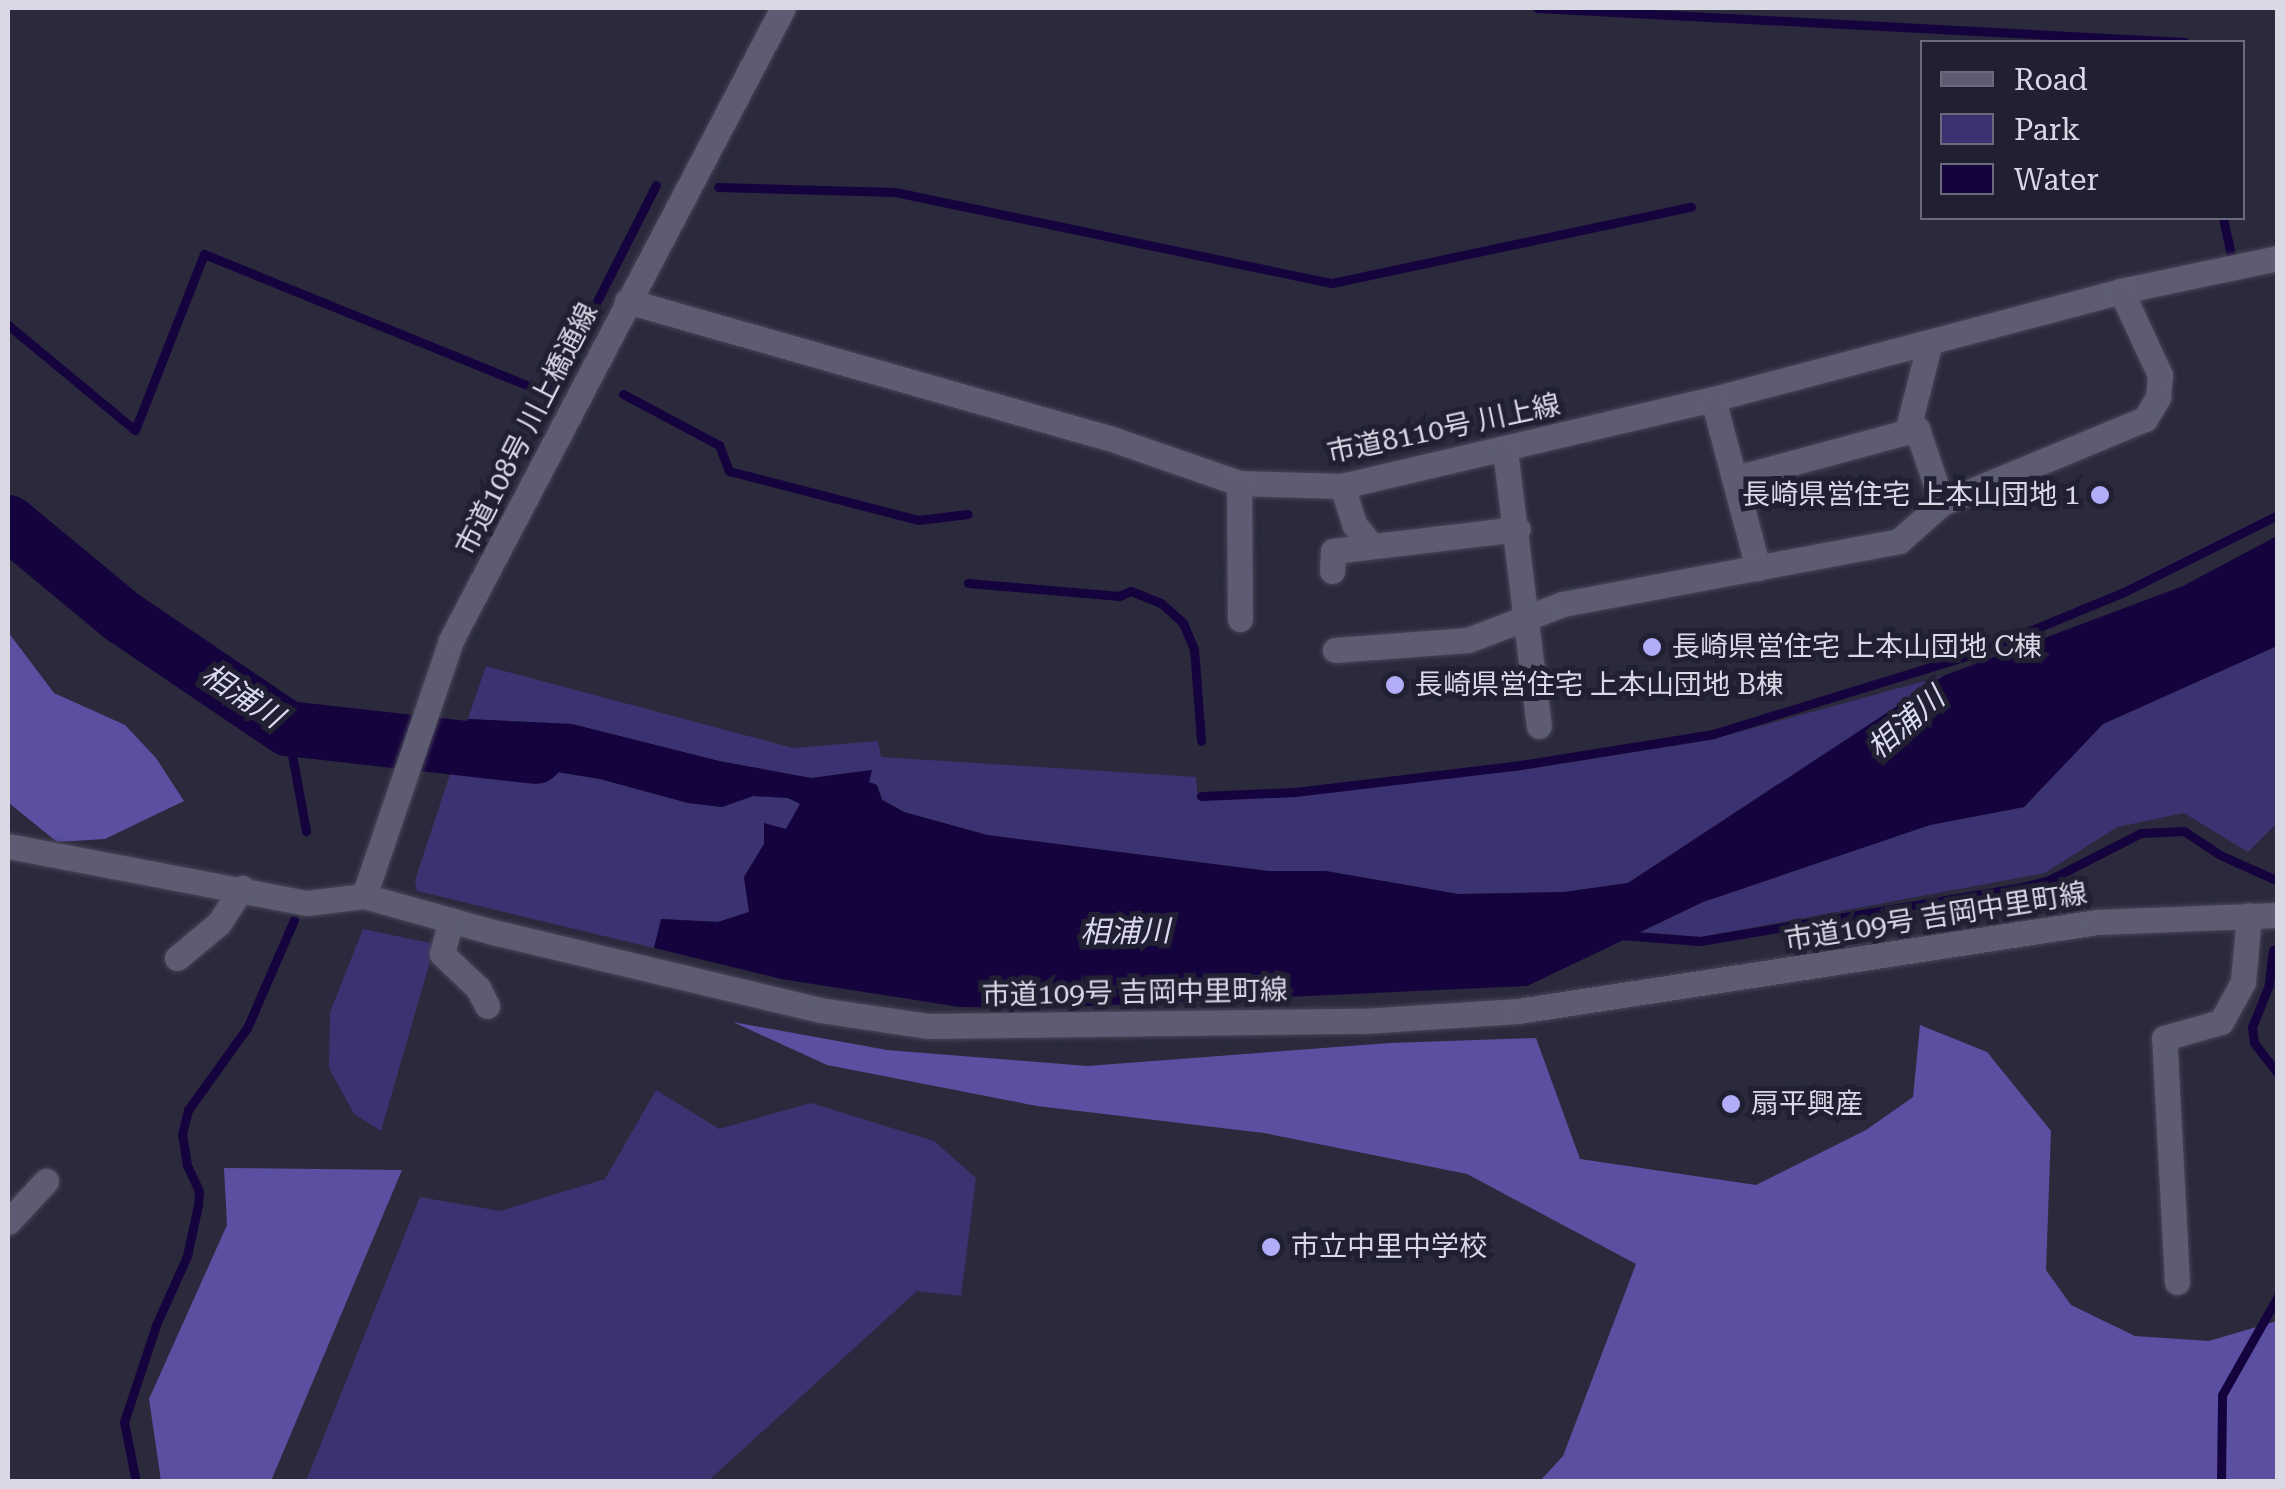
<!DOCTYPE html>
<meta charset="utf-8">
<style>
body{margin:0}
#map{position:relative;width:2285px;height:1489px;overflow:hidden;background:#2b2a3d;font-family:"Roboto Serif","Noto Sans JP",serif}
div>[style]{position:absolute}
.green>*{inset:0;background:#3b3271}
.forest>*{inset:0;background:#5a4fa1}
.water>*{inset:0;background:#15033e}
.stream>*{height:9px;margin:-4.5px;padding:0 4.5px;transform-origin:4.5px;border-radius:4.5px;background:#15033e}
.river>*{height:55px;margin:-27.5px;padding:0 27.5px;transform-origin:27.5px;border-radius:27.5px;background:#15033e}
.roads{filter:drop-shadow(0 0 2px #474656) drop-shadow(0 0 2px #474656)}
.minor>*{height:25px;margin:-12.5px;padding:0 12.5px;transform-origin:12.5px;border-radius:12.5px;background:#5d5c72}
.dots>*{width:28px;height:28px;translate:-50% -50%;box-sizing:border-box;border:5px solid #212033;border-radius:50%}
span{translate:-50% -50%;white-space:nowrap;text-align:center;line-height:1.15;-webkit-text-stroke:10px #212033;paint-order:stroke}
.street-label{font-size:28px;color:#d9d9e6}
.poi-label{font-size:28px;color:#d9d9e6}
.right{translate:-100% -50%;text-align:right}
.left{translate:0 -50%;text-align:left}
.water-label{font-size:30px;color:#dbdaf2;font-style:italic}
.frame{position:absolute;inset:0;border:10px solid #d9d9e6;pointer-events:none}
.legend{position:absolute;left:1920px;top:40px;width:325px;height:180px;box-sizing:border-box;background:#212033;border:2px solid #6b6a7b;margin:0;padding:12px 18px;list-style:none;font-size:30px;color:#d9d9e6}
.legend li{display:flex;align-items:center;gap:20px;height:50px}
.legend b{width:50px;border:2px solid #6b6a7b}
</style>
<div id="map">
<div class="green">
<i style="clip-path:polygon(2277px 646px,2277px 823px,2248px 852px,2184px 813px,2117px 827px,2045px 873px,1701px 937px,1641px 932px,1703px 902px,1930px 825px,2024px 807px,2103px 724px)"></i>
<i style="clip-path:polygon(486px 666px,793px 748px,878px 741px,881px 757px,1196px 777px,1198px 800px,1295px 796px,1529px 769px,1710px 740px,1943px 676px,1628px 883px,1564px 892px,1458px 894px,1326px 871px,1268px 871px,987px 835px,904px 812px,882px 799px,877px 785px,869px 782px,871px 770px,811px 778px,719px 761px,572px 724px,468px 719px)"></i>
<i style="clip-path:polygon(501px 763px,600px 779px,688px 803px,722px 807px,753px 796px,788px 798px,801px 804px,786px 829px,764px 824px,764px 844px,744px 877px,749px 912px,718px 922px,662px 919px,654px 948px,417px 891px,415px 880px,453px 765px)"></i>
<i style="clip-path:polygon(363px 929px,435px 944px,381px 1131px,354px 1114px,329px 1068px,330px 1012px)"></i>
<i style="clip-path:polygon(656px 1090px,719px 1129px,811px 1103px,934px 1141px,976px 1178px,961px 1296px,917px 1291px,708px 1481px,306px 1481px,420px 1197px,500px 1211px,605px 1179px)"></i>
</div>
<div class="forest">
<i style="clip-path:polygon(8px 632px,54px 693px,125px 725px,156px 758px,184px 801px,105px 839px,57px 842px,9px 803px)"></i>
<i style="clip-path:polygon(733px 1022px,887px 1050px,1087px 1066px,1390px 1043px,1536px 1038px,1580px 1159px,1756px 1185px,1866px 1130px,1913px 1097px,1920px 1025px,1987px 1052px,2051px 1131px,2046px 1270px,2071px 1305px,2135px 1336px,2209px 1341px,2277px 1321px,2277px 1481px,1540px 1481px,1563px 1456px,1636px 1264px,1467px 1174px,1264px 1133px,1037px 1106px,827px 1065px)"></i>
<i style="clip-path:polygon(224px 1168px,402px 1170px,271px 1481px,161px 1481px,149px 1399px,227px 1225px)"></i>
</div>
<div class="water">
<i style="clip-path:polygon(2277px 536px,2277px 646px,2103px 724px,2024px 807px,1930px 825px,1703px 902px,1527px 986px,1044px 1008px,960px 1007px,781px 979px,654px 948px,661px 919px,718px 922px,749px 912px,744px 877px,764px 844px,764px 823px,786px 829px,800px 804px,788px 798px,753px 796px,722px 807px,688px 803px,600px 779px,502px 763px,453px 765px,468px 719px,572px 724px,719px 761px,811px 778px,872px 770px,869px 782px,877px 785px,882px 800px,904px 812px,987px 835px,1268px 871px,1326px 871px,1458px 894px,1564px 892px,1628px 883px,1943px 676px,2183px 586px)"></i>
</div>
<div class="stream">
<i style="left:1537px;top:8px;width:649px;rotate:3deg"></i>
<i style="left:718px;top:187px;width:177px;rotate:1.6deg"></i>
<i style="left:895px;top:192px;width:446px;rotate:11.8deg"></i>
<i style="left:1332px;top:283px;width:367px;rotate:-12deg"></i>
<i style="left:2223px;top:218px;width:47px;rotate:77.7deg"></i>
<i style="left:8px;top:325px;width:165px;rotate:39.6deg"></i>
<i style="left:135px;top:430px;width:189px;rotate:-68.6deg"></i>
<i style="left:204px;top:254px;width:362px;rotate:22.1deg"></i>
<i style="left:539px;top:390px;width:17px;rotate:-21deg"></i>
<i style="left:555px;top:384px;width:223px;rotate:-63.1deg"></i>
<i style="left:623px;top:394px;width:109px;rotate:28deg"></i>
<i style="left:719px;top:445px;width:28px;rotate:69deg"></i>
<i style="left:729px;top:471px;width:195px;rotate:14.5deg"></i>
<i style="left:918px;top:520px;width:50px;rotate:-6.8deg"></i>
<i style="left:968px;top:583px;width:152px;rotate:4.9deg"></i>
<i style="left:1119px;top:596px;width:13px;rotate:-23deg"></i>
<i style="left:1131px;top:591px;width:32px;rotate:22deg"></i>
<i style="left:1161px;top:603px;width:30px;rotate:42deg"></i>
<i style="left:1183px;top:623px;width:28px;rotate:67deg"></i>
<i style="left:1194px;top:649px;width:92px;rotate:85.6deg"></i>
<i style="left:287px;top:728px;width:105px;rotate:79.5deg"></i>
<i style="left:1201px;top:796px;width:94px;rotate:-2.4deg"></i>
<i style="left:1295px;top:792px;width:221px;rotate:-6.8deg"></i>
<i style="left:1514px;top:766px;width:202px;rotate:-9.1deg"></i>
<i style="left:1713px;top:734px;width:275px;rotate:-17.1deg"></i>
<i style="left:1976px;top:653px;width:160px;rotate:-22.4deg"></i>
<i style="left:2124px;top:592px;width:172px;rotate:-26.6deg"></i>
<i style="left:1620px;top:935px;width:80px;rotate:4.3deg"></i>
<i style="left:1700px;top:941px;width:322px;rotate:-9.5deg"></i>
<i style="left:2018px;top:888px;width:32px;rotate:-14deg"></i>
<i style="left:2049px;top:880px;width:103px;rotate:-27.1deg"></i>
<i style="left:2141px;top:833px;width:43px;rotate:-2.7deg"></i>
<i style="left:2184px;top:831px;width:43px;rotate:33.7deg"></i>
<i style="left:2220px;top:855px;width:64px;rotate:24.1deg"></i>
<i style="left:2273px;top:950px;width:35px;rotate:97deg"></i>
<i style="left:2269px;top:985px;width:45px;rotate:112deg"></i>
<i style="left:2252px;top:1027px;width:16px;rotate:83deg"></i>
<i style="left:2254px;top:1043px;width:39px;rotate:52deg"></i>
<i style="left:136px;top:1482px;width:61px;rotate:-101.3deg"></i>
<i style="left:124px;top:1422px;width:102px;rotate:-71.7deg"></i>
<i style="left:156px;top:1325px;width:76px;rotate:-65.8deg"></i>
<i style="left:187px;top:1256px;width:52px;rotate:-77.8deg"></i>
<i style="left:198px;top:1205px;width:14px;rotate:-86deg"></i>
<i style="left:199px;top:1191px;width:29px;rotate:-115deg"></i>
<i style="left:187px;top:1165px;width:31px;rotate:-99deg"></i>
<i style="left:182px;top:1134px;width:25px;rotate:-76deg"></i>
<i style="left:188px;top:1110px;width:101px;rotate:-54.3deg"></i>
<i style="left:247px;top:1028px;width:118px;rotate:-66.5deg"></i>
<i style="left:2221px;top:1482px;width:87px;rotate:-89.3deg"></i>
<i style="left:2222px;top:1395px;width:114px;rotate:-60.5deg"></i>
</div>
<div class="river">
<i style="left:8px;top:522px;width:149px;rotate:39.6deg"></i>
<i style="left:123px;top:617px;width:198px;rotate:34.1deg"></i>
<i style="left:287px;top:728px;width:250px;rotate:6.4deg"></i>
</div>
<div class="roads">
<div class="minor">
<i style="left:627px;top:301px;width:504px;rotate:15.88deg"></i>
<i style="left:1112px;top:439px;width:134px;rotate:19.1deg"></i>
<i style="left:1239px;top:483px;width:103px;rotate:1.7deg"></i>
<i style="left:1342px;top:486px;width:381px;rotate:-13.2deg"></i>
<i style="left:1713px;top:399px;width:422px;rotate:-14.8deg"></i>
<i style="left:2121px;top:291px;width:160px;rotate:-11.9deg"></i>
<i style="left:1713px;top:399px;width:175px;rotate:75.1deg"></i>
<i style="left:1907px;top:432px;width:93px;rotate:-75.7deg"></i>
<i style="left:1505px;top:450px;width:278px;rotate:83deg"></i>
<i style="left:1736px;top:478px;width:188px;rotate:-15.1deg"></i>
<i style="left:1917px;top:429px;width:78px;rotate:71.3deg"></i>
<i style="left:1239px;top:483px;width:136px;rotate:89.6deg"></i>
<i style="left:1342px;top:486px;width:40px;rotate:72deg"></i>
<i style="left:1354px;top:524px;width:28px;rotate:51deg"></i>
<i style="left:1332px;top:571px;width:20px;rotate:-87deg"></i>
<i style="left:1333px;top:551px;width:186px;rotate:-6.8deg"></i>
<i style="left:1335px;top:650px;width:133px;rotate:-4.3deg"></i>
<i style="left:1468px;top:640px;width:102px;rotate:-20.8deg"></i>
<i style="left:1563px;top:604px;width:342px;rotate:-10.6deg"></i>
<i style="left:1899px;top:541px;width:57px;rotate:-41.5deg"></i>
<i style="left:1942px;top:503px;width:220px;rotate:-22.5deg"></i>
<i style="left:2145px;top:419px;width:26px;rotate:-59deg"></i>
<i style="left:2158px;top:397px;width:22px;rotate:-85deg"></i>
<i style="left:2160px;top:375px;width:93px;rotate:-114.9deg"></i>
<i style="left:8px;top:846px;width:304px;rotate:10.8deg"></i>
<i style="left:307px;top:903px;width:57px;rotate:-7deg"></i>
<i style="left:364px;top:896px;width:130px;rotate:15.6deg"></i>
<i style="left:489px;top:931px;width:340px;rotate:13.4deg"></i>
<i style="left:820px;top:1010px;width:110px;rotate:8.4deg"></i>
<i style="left:929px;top:1026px;width:435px;rotate:-0.7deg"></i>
<i style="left:1364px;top:1021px;width:154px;rotate:-3.7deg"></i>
<i style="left:1518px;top:1011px;width:586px;rotate:-8.74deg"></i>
<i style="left:2097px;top:922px;width:181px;rotate:-2.2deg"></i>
<i style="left:364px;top:896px;width:270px;rotate:-71.2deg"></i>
<i style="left:451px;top:640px;width:714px;rotate:-62.29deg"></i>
<i style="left:451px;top:920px;width:35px;rotate:105deg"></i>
<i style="left:442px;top:954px;width:50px;rotate:43.4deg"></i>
<i style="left:478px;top:988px;width:20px;rotate:63deg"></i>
<i style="left:177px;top:958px;width:55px;rotate:-39.8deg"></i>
<i style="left:219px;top:923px;width:42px;rotate:-56.7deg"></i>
<i style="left:8px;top:1222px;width:56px;rotate:-47.2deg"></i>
<i style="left:2177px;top:1282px;width:244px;rotate:-93deg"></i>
<i style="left:2164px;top:1038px;width:59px;rotate:-15.7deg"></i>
<i style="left:2221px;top:1022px;width:46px;rotate:-61.2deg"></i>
<i style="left:2243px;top:982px;width:67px;rotate:-84.9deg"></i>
</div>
</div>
<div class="dots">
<i style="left:2100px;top:495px;background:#b2adf9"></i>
<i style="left:1652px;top:647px;background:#b2adf9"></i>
<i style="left:1395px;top:685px;background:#b2adf9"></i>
<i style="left:1731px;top:1104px;background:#b2adf9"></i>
<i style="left:1271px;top:1247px;background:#b2adf9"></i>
</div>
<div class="street-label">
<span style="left:527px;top:429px;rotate:-63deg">市道108号 川上橋通線</span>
<span style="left:1444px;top:429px;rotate:-12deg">市道8110号 川上線</span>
<span style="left:1936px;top:917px;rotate:-9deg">市道109号 吉岡中里町線</span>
<span style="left:1135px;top:993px;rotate:-1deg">市道109号 吉岡中里町線</span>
</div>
<div class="poi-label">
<span class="right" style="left:2080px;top:495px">長崎県営住宅 上本山団地 1</span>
<span class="left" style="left:1672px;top:647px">長崎県営住宅 上本山団地 C棟</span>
<span class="left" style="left:1415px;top:685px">長崎県営住宅 上本山団地 B棟</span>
<span class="left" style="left:1751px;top:1104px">扇平興産</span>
<span class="left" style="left:1291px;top:1247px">市立中里中学校</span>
</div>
<div class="water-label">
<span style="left:242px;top:696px;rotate:33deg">相浦川</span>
<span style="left:1906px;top:723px;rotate:-41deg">相浦川</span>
<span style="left:1125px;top:932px;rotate:-1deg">相浦川</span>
</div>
<div class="frame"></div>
<ul class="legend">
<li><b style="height:12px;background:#5d5c72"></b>Road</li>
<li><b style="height:28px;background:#3b3271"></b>Park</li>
<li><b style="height:28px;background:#15033e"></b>Water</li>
</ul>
</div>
